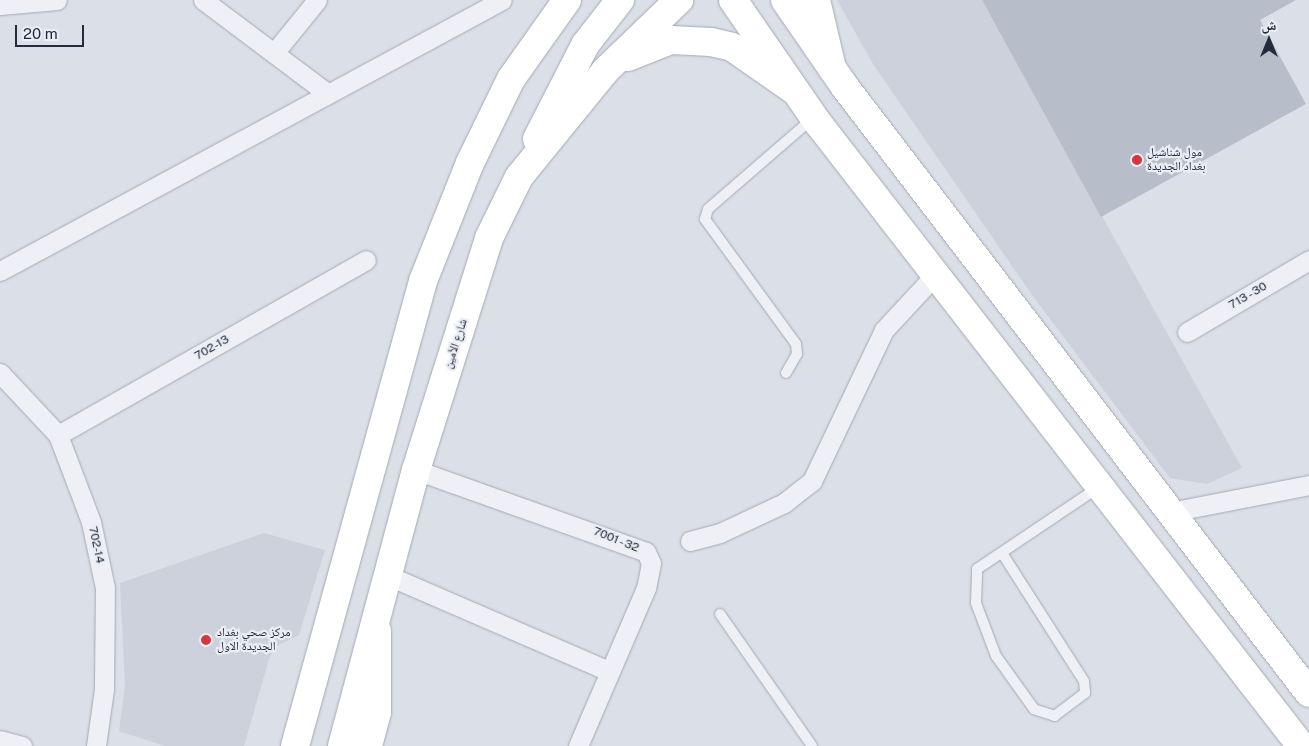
<!DOCTYPE html>
<meta charset="utf-8">
<style>
body{margin:0}
#map{position:relative;width:1309px;height:746px;overflow:hidden;background:#dbdfe7;font-family:"Public Sans","Noto Naskh Arabic",sans-serif}
div>[style]{position:absolute}
.built>*{inset:0;background:#cdd1dc}
.building>*{inset:0;background:#b8bdca}
.roads{filter:drop-shadow(0 0 1px #a4a9b4) drop-shadow(0 0 1px #a4a9b4)}
.lane>*{height:10px;margin:-5px;padding:0 5px;transform-origin:5px;border-radius:5px;background:#eef0f5}
.street>*{height:19px;margin:-9.5px;padding:0 9.5px;transform-origin:9.5px;border-radius:9.5px;background:#eef0f5}
.secondary>*{height:28px;margin:-14px;padding:0 14px;transform-origin:14px;border-radius:14px;background:#fff}
.primary>*{height:28px;margin:-14px;padding:0 14px;transform-origin:14px;border-radius:14px;background:#fff}
.dots>*{width:14px;height:14px;translate:-50% -50%;box-sizing:border-box;border:2px solid #eaeef4;border-radius:50%}
span{translate:-50% -50%;white-space:nowrap;text-align:center;line-height:1.15;-webkit-text-stroke:4.5px #eaeef4;paint-order:stroke}
.poi-label{font-size:12px;color:#242b3d}
.left{translate:0 -50%;text-align:left}
.street-label{font-size:12px;color:#242b3d}
.north{position:absolute;left:1244px;top:15px;width:50px;height:50px;-webkit-text-stroke:4px #eaeef4;paint-order:stroke;rotate:0deg;font-size:14px;font-weight:700;line-height:20px;text-align:center;color:#242b3d}
.north::after{content:'';display:block;margin:auto;width:18px;height:22px;background:#242b3d;clip-path:polygon(50% 0,100% 100%,50% 72%,0 100%)}
.scale{position:absolute;left:15px;top:25px;width:69px;height:22px;box-sizing:border-box;border:2px solid #242b3d;border-top:0;padding-left:6px;font-size:15px;line-height:18px;white-space:nowrap;color:#242b3d;-webkit-text-stroke:4px #eaeef4;paint-order:stroke}
</style>
<div id="map">
<div class="built">
<i style="clip-path:polygon(837px 0,982px 0,1242px 468px,1207px 484px,1170px 478px,1032px 295px,873px 64px)"></i>
<i style="clip-path:polygon(264px 533px,325px 550px,299px 635px,277px 646px,269px 659px,244px 746px,165px 746px,119px 731px,125px 686px,120px 583px)"></i>
</div>
<div class="building">
<i style="clip-path:polygon(982px 0,1296px 0,1260px 20px,1306px 104px,1101px 217px)"></i>
</div>
<div class="roads">
<div class="lane">
<i style="left:786px;top:373px;width:22px;rotate:-60deg"></i>
<i style="left:797px;top:354px;width:10px;rotate:-96deg"></i>
<i style="left:796px;top:344px;width:155px;rotate:-126.1deg"></i>
<i style="left:705px;top:219px;width:10px;rotate:-73deg"></i>
<i style="left:708px;top:209px;width:139px;rotate:-40.9deg"></i>
<i style="left:1002px;top:553px;width:152px;rotate:57.4deg"></i>
<i style="left:1084px;top:681px;width:12px;rotate:85deg"></i>
<i style="left:1085px;top:693px;width:38px;rotate:143deg"></i>
<i style="left:1055px;top:716px;width:22px;rotate:-162deg"></i>
<i style="left:1034px;top:709px;width:65px;rotate:-125.6deg"></i>
<i style="left:996px;top:656px;width:57px;rotate:-110.7deg"></i>
<i style="left:976px;top:603px;width:34px;rotate:-88deg"></i>
<i style="left:977px;top:569px;width:147px;rotate:-33.9deg"></i>
<i style="left:720px;top:614px;width:161px;rotate:55.1deg"></i>
</div>
<div class="street">
<i style="left:203px;top:0;width:156px;rotate:36.9deg"></i>
<i style="left:0;top:5px;width:57px;rotate:-5deg"></i>
<i style="left:274px;top:53px;width:68px;rotate:-50.9deg"></i>
<i style="left:0;top:271px;width:570px;rotate:-28.36deg"></i>
<i style="left:1187px;top:332px;width:142px;rotate:-30.5deg"></i>
<i style="left:0;top:373px;width:85px;rotate:46.9deg"></i>
<i style="left:58px;top:435px;width:93px;rotate:69.2deg"></i>
<i style="left:91px;top:522px;width:67px;rotate:78deg"></i>
<i style="left:105px;top:588px;width:101px;rotate:90.6deg"></i>
<i style="left:104px;top:689px;width:58px;rotate:98deg"></i>
<i style="left:58px;top:435px;width:354px;rotate:-29.6deg"></i>
<i style="left:416px;top:470px;width:244px;rotate:19.6deg"></i>
<i style="left:646px;top:552px;width:12px;rotate:66deg"></i>
<i style="left:651px;top:563px;width:25px;rotate:101deg"></i>
<i style="left:646px;top:588px;width:172px;rotate:113.3deg"></i>
<i style="left:1170px;top:512px;width:142px;rotate:-11deg"></i>
<i style="left:690px;top:541px;width:31px;rotate:-15deg"></i>
<i style="left:720px;top:533px;width:71px;rotate:-25.1deg"></i>
<i style="left:784px;top:503px;width:36px;rotate:-38deg"></i>
<i style="left:812px;top:481px;width:167px;rotate:-64.5deg"></i>
<i style="left:884px;top:330px;width:75px;rotate:-47.2deg"></i>
<i style="left:389px;top:576px;width:240px;rotate:23.4deg"></i>
<i style="left:0;top:740px;width:23px;rotate:15deg"></i>
</div>
<div class="secondary">
<i style="left:733px;top:0;width:150px;rotate:55.4deg"></i>
<i style="left:818px;top:123px;width:788px;rotate:52.21deg"></i>
<i style="left:785px;top:0;width:106px;rotate:55.4deg"></i>
<i style="left:845px;top:87px;width:763px;rotate:52.56deg"></i>
<i style="left:368px;top:746px;width:35px;rotate:-75deg"></i>
<i style="left:377px;top:712px;width:81px;rotate:-90deg"></i>
</div>
<div class="primary">
<i style="left:816px;top:0;width:70px;rotate:76.8deg"></i>
<i style="left:628px;top:57px;width:46px;rotate:-21.6deg"></i>
<i style="left:671px;top:40px;width:40px;rotate:2.9deg"></i>
<i style="left:711px;top:42px;width:22px;rotate:13deg"></i>
<i style="left:732px;top:47px;width:77px;rotate:34.9deg"></i>
<i style="left:537px;top:139px;width:106px;rotate:-62.9deg"></i>
<i style="left:585px;top:45px;width:57px;rotate:-52.1deg"></i>
<i style="left:295px;top:746px;width:482px;rotate:-74.6deg"></i>
<i style="left:423px;top:281px;width:127px;rotate:-68.3deg"></i>
<i style="left:470px;top:163px;width:93px;rotate:-64deg"></i>
<i style="left:511px;top:79px;width:97px;rotate:-54.7deg"></i>
<i style="left:342px;top:746px;width:286px;rotate:-75deg"></i>
<i style="left:416px;top:470px;width:243px;rotate:-72.5deg"></i>
<i style="left:489px;top:238px;width:68px;rotate:-63.8deg"></i>
<i style="left:519px;top:177px;width:136px;rotate:-50.9deg"></i>
<i style="left:605px;top:71px;width:103px;rotate:-43.8deg"></i>
</div>
</div>
<div class="dots">
<i style="left:1137px;top:160px;background:#d6363f"></i>
<i style="left:206px;top:640px;background:#d6363f"></i>
</div>
<div class="poi-label">
<span class="left" style="left:1147px;top:160px">مول شناشيل<br>بغداد الجديدة</span>
<span class="left" style="left:217px;top:640px">مركز صحي بغداد<br>الجديدة الاول</span>
</div>
<div class="street-label">
<span style="left:1248px;top:296px;rotate:-30deg">713 - 30</span>
<span style="left:456px;top:344px;rotate:-72deg">شارع الأمين</span>
<span style="left:212px;top:348px;rotate:-30deg">702-13</span>
<span style="left:616px;top:540px;rotate:22deg">7001 - 32</span>
<span style="left:96px;top:545px;rotate:78deg">702-14</span>
</div>
<div class="north">ش</div>
<div class="scale">20 m</div>
</div>
